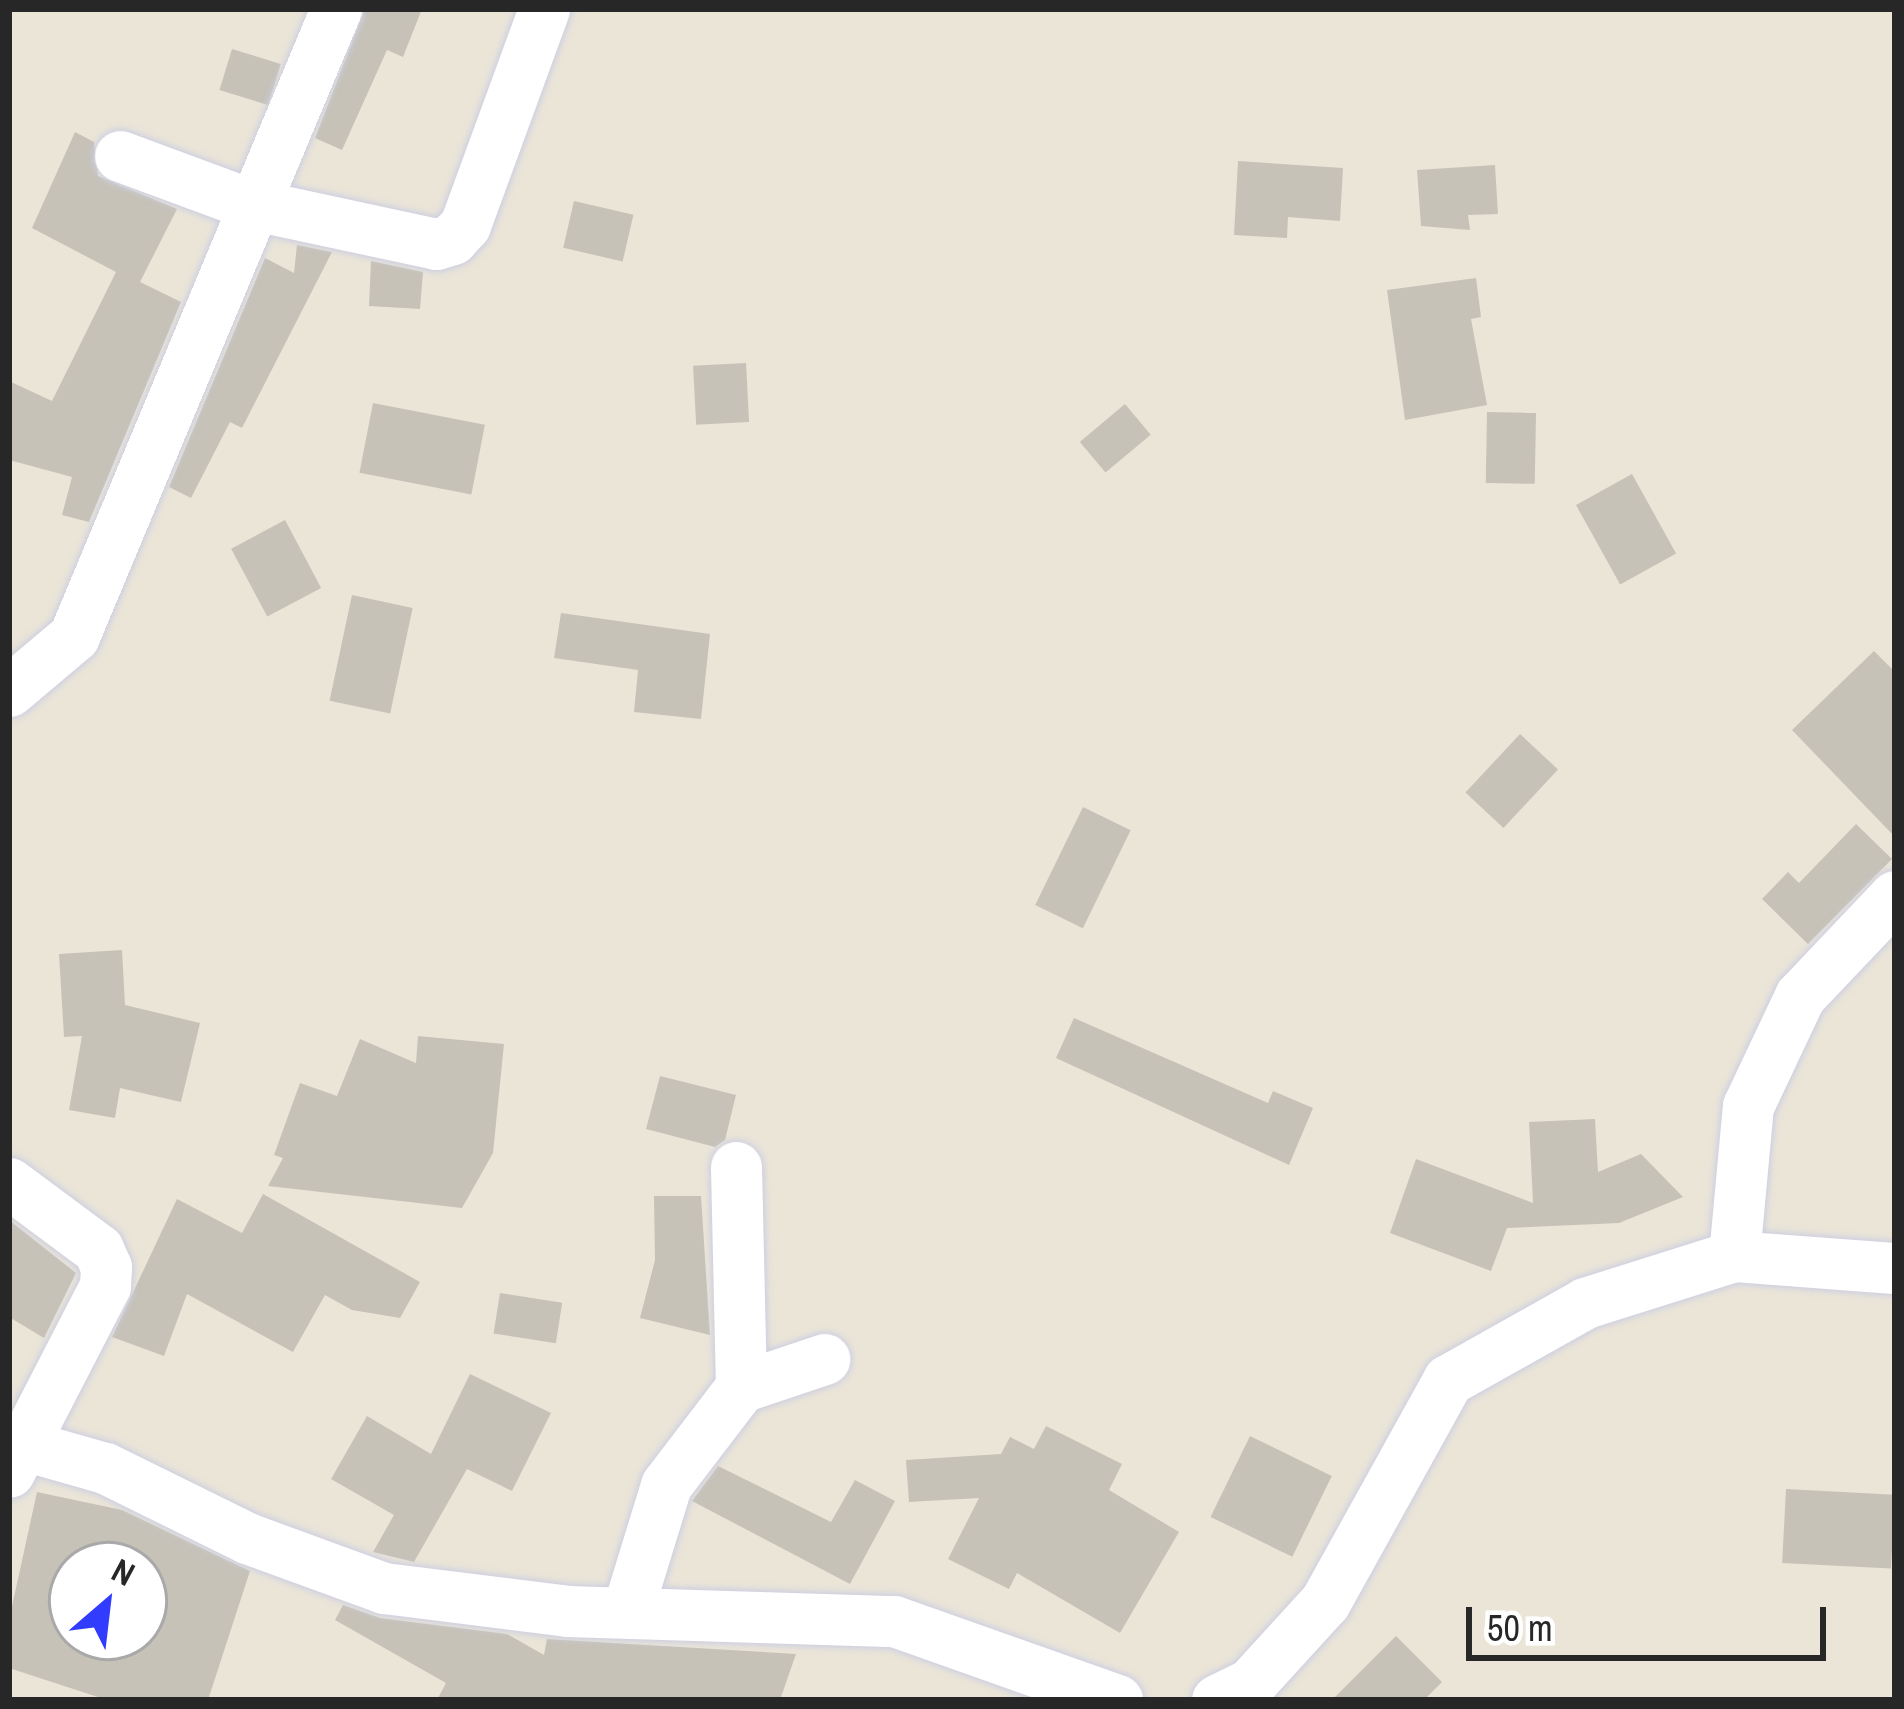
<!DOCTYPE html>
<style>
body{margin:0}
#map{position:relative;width:1904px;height:1709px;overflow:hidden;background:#ebe5d8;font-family:"Archivo Narrow",sans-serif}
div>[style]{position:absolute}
.building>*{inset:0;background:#c6c2b8;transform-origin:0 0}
.roads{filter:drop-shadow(0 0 3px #cdcfe1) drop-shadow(0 0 3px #cdcfe1)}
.minor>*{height:51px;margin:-25.5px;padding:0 25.5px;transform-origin:25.5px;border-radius:25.5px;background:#fff}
span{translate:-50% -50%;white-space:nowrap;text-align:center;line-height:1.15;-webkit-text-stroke:10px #fff;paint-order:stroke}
.frame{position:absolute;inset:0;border:12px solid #272727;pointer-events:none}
.north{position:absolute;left:48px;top:1541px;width:120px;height:120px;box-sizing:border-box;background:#fff;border:3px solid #a9a9a9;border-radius:50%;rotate:28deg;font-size:33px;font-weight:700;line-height:48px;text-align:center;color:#272727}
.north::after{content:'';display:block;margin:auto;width:42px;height:54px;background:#313cff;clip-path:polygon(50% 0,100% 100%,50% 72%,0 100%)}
.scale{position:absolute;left:1466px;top:1607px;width:360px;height:54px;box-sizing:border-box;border:6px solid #272727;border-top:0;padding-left:15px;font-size:36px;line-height:42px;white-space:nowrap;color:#272727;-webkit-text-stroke:9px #fff;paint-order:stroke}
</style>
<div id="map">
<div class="building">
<i style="clip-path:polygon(365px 9px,422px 9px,403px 57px,387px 50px,342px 150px,315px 138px)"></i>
<i style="left:232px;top:49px;width:51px;height:43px;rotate:17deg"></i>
<i style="clip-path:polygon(75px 132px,94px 142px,98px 176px,177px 209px,140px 282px,181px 302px,89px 522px,62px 515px,72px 477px,9px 460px,9px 381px,52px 401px,116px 272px,32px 228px)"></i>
<i style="clip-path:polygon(1238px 161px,1343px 168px,1340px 221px,1288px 217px,1287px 238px,1234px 235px)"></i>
<i style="clip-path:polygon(1495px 165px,1498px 214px,1468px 215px,1470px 230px,1421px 226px,1417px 170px)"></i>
<i style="left:574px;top:201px;width:61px;height:48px;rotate:13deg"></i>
<i style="clip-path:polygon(297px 245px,332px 252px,242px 428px,230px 422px,191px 498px,169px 487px,265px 258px,294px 273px)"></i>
<i style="clip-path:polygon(371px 261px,423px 272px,420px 309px,369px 306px)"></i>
<i style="clip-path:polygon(1476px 278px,1481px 317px,1471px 319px,1487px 405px,1405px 420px,1387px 290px)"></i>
<i style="left:746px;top:363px;width:59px;height:53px;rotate:87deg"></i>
<i style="left:373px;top:403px;width:114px;height:71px;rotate:11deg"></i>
<i style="left:1125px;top:404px;width:40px;height:59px;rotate:50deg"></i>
<i style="left:1487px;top:412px;width:49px;height:71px;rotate:1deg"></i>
<i style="left:1632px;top:474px;width:91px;height:64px;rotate:61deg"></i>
<i style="left:285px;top:520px;width:77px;height:61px;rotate:62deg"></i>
<i style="left:352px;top:595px;width:62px;height:108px;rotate:12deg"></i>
<i style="clip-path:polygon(561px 613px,710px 634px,701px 719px,634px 712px,638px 670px,554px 658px)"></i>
<i style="clip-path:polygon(1874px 651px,1895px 672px,1895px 837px,1792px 730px)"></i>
<i style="left:1520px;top:734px;width:52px;height:80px;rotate:43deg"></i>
<i style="left:1083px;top:807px;width:53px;height:109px;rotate:26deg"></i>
<i style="clip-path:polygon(1856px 824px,1892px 859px,1808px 944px,1762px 899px,1788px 872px,1799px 883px)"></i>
<i style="clip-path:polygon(122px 950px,125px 1005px,200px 1023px,181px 1102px,120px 1088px,115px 1118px,69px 1110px,82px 1036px,64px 1037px,59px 954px)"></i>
<i style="clip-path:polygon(1074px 1018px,1268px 1103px,1273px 1091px,1313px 1108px,1289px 1165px,1056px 1058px)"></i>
<i style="clip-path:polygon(418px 1036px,504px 1044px,493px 1153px,462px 1208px,268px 1186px,283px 1158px,274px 1155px,300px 1083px,337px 1096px,360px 1039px,416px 1063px)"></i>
<i style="clip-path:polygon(660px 1076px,736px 1095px,725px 1140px,715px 1147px,646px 1129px)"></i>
<i style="clip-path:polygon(1595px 1119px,1598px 1172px,1641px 1154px,1683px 1197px,1619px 1223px,1507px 1228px,1491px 1271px,1390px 1233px,1416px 1159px,1533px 1203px,1529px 1122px)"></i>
<i style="clip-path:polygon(263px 1194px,420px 1282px,400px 1318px,352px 1310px,325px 1295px,293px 1352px,187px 1294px,164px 1356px,112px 1337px,177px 1199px,242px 1233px)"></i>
<i style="clip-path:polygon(654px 1196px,701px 1196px,710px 1335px,640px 1318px,655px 1260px)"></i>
<i style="clip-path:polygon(9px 1220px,76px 1273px,44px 1338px,9px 1317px)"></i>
<i style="left:500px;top:1293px;width:63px;height:41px;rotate:9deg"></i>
<i style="clip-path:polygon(470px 1374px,551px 1413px,512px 1491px,467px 1469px,414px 1562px,373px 1552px,394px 1515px,331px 1479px,367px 1416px,431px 1454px)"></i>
<i style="clip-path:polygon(1046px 1426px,1122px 1464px,1109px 1490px,1179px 1532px,1120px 1633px,1017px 1573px,1009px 1589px,948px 1559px,979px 1498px,909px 1502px,906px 1460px,1001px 1454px,1010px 1437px,1034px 1449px)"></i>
<i style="left:1250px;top:1436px;width:91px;height:90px;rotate:26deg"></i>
<i style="clip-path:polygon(718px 1466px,831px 1522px,855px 1480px,895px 1501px,850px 1584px,692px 1501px)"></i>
<i style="left:1786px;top:1489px;width:109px;height:74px;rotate:3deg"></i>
<i style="clip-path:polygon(evenodd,37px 1492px,122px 1510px,250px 1571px,208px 1700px,107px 1700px,9px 1668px,9px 1620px,37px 1492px,72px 1565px,144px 1565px,144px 1637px,72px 1637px,72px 1565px)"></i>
<i style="clip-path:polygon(343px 1605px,380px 1618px,507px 1634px,544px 1655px,547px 1639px,796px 1654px,780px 1700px,437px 1700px,446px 1683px,335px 1620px)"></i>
<i style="clip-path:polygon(1396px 1636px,1442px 1682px,1424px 1700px,1332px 1700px)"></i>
</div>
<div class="roads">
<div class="minor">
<i style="left:120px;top:156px;width:139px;rotate:20.3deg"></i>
<i style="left:250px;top:204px;width:190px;rotate:12.1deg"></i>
<i style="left:436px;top:244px;width:17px;rotate:-17deg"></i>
<i style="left:452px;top:239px;width:19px;rotate:-47deg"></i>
<i style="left:465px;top:225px;width:230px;rotate:-69.9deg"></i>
<i style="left:9px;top:691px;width:85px;rotate:-40.2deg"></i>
<i style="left:74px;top:636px;width:680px;rotate:-67.32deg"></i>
<i style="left:736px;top:1167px;width:220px;rotate:88.7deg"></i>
<i style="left:9px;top:1183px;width:111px;rotate:36.6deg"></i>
<i style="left:98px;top:1249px;width:20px;rotate:66deg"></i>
<i style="left:106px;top:1267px;width:19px;rotate:93deg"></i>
<i style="left:105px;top:1286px;width:209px;rotate:117.3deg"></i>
<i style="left:1734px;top:1256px;width:161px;rotate:4.3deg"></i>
<i style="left:9px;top:1455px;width:18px;rotate:-34deg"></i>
<i style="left:24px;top:1445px;width:84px;rotate:15.9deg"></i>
<i style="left:105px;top:1468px;width:158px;rotate:26.2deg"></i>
<i style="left:247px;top:1538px;width:146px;rotate:20.1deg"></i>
<i style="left:384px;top:1588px;width:185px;rotate:7.1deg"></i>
<i style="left:568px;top:1611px;width:326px;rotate:1.8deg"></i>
<i style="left:894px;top:1621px;width:237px;rotate:19.5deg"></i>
<i style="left:627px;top:1612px;width:133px;rotate:-72.9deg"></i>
<i style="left:666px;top:1485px;width:123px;rotate:-52.6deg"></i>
<i style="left:741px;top:1387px;width:88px;rotate:-18.6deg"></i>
<i style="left:1217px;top:1700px;width:37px;rotate:-26deg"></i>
<i style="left:1250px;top:1684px;width:111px;rotate:-47.6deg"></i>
<i style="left:1325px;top:1602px;width:254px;rotate:-61deg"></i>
<i style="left:1448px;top:1380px;width:157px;rotate:-29.3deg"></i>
<i style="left:1585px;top:1303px;width:156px;rotate:-17.5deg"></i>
<i style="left:1734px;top:1256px;width:151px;rotate:-84.7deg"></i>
<i style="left:1748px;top:1106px;width:122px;rotate:-64.7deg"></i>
<i style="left:1800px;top:996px;width:138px;rotate:-46.5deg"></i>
</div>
</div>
<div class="frame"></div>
<div class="north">N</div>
<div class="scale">50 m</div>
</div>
